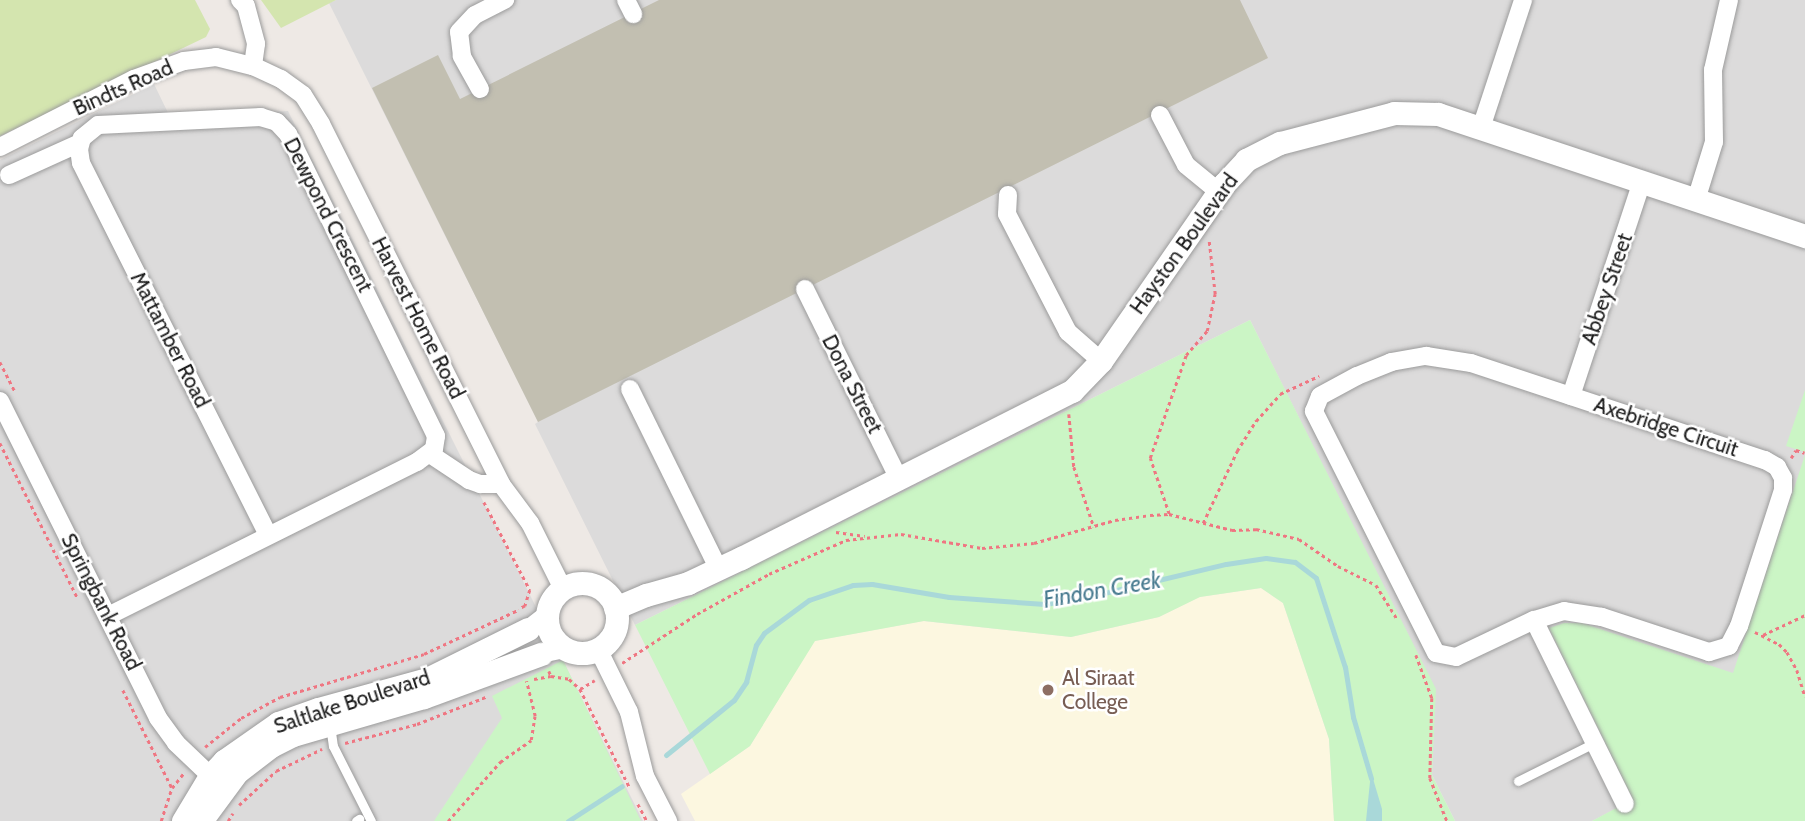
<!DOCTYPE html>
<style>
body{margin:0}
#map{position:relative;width:1805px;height:821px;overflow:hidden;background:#eee9e5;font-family:Cabin,sans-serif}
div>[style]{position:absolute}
.residential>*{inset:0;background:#dcdbdb}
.education>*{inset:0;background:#fcf7e0}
.construction>*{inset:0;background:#c2bfb1}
.grass>*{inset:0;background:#d4e5af}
.park>*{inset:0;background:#cbf5c5}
.water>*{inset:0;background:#a9d8d9}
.stream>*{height:5px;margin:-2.5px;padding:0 2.5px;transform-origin:2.5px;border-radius:2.5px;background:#a9d8d9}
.path>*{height:2.5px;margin-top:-1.25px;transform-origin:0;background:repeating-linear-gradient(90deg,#ef7682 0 3.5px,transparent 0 7px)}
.roads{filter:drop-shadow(0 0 2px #9b9b9b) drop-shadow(0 0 2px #9b9b9b)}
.service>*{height:9px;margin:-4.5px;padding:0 4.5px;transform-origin:4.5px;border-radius:4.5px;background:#fff}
.minor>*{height:18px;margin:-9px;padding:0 9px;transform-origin:9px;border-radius:9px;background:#fff}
.tertiary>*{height:23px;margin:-11.5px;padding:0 11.5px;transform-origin:11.5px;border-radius:11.5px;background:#fff}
.tertiary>.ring{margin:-11.5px;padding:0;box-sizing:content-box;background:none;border:23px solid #fff;border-radius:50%}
.dots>*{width:19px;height:19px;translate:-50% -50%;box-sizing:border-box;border:4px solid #fff;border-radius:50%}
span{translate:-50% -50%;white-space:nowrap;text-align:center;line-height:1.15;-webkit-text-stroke:5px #fff;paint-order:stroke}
.street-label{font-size:21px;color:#1e1e1e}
.education-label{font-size:21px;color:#785e54}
.left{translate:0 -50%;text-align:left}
.water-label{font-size:23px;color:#487b90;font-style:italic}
</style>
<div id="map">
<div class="residential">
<i style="clip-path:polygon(336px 0,1805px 0,1805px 821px,1633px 800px,1592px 821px,1455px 821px,1432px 775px,1435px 689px,1250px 320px,635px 625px,535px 424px,538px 422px,329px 3px)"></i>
<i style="clip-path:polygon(154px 84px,170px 117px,288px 111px,643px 821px,0 821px,0 160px)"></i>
</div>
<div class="education">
<i style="clip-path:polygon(1261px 588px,1283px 603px,1329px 739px,1334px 821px,695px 821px,681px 794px,750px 746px,814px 641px,923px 621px,1071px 637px,1159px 617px,1199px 597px)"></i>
</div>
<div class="construction">
<i style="clip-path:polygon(659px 0,1240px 0,1268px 58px,538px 422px,372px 88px,438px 55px,460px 99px)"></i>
</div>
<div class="grass">
<i style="clip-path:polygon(0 0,195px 0,210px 29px,206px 37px,0 136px)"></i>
<i style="clip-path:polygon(261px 0,336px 0,281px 28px)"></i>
</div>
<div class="park">
<i style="clip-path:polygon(1250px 320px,1436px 689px,1432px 775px,1455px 821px,1334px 821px,1329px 739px,1283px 603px,1261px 588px,1200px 597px,1159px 617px,1071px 637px,924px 621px,815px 641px,750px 746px,710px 774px,635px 625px)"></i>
<i style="clip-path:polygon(1805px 390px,1805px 452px,1786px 446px)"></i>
<i style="clip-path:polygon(1805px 455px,1805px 821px,1592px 821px,1633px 799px,1549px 628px,1564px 623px,1582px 623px,1733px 673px)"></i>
<i style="clip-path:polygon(563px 660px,641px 821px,434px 821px,502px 718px,492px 696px)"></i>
</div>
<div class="water">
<i style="clip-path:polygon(1371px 772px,1382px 809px,1382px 821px,1366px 821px)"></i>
</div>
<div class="stream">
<i style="left:666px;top:755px;width:87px;rotate:-39deg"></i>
<i style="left:734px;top:700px;width:22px;rotate:-56deg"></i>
<i style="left:746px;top:682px;width:38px;rotate:-75deg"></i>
<i style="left:756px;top:645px;width:14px;rotate:-56deg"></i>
<i style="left:764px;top:633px;width:56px;rotate:-36.3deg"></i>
<i style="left:809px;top:600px;width:46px;rotate:-18.8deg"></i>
<i style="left:853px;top:585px;width:19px;rotate:-3deg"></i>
<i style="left:872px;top:584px;width:78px;rotate:9.6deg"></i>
<i style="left:949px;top:597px;width:96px;rotate:4.2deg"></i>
<i style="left:1045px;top:604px;width:38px;rotate:-9deg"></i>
<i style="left:1083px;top:598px;width:147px;rotate:-13.4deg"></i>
<i style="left:1226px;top:564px;width:40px;rotate:-8.5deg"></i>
<i style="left:1266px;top:558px;width:29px;rotate:8deg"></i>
<i style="left:1295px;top:562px;width:26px;rotate:37deg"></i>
<i style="left:1316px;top:578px;width:94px;rotate:72deg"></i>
<i style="left:1345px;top:667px;width:51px;rotate:80.9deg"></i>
<i style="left:1353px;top:717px;width:64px;rotate:73.6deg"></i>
<i style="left:568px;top:821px;width:64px;rotate:-32.9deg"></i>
</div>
<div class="path">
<i style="left:0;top:362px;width:34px;rotate:63deg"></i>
<i style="left:1069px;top:414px;width:53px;rotate:84.6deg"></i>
<i style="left:1074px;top:467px;width:63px;rotate:71.6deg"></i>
<i style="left:0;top:443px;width:172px;rotate:63.4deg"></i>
<i style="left:1791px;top:458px;width:9px;rotate:-58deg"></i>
<i style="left:1796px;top:450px;width:9px;rotate:18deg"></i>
<i style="left:484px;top:502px;width:99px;rotate:62.4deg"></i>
<i style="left:530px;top:590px;width:17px;rotate:107deg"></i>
<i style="left:525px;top:606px;width:7px;rotate:153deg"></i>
<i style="left:1169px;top:514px;width:59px;rotate:-108.7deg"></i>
<i style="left:1150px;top:458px;width:109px;rotate:-70.7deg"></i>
<i style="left:1186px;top:355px;width:32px;rotate:-49deg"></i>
<i style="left:1207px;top:331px;width:38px;rotate:-78deg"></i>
<i style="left:1215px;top:294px;width:53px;rotate:-96.5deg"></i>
<i style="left:1203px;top:523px;width:80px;rotate:-64.7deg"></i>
<i style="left:1237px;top:451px;width:36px;rotate:-58deg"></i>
<i style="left:1256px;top:421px;width:36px;rotate:-48deg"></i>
<i style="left:1280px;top:394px;width:43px;rotate:-24.8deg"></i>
<i style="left:836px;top:532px;width:29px;rotate:8deg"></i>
<i style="left:1755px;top:632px;width:27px;rotate:27deg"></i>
<i style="left:1779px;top:644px;width:11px;rotate:45deg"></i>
<i style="left:1787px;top:652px;width:21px;rotate:61deg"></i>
<i style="left:1797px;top:670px;width:28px;rotate:73deg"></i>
<i style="left:1763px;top:635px;width:47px;rotate:-25.5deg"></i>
<i style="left:1416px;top:655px;width:46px;rotate:69.6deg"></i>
<i style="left:1432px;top:698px;width:80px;rotate:91.4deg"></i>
<i style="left:1430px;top:778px;width:46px;rotate:68.4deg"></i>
<i style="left:622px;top:663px;width:90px;rotate:-33.2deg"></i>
<i style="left:697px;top:614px;width:82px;rotate:-29.1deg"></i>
<i style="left:769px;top:574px;width:84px;rotate:-23.8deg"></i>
<i style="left:846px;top:540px;width:55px;rotate:-6.2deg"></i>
<i style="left:901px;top:534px;width:82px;rotate:9.8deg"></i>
<i style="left:982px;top:548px;width:52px;rotate:-5.5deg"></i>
<i style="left:1034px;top:543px;width:84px;rotate:-15.9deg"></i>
<i style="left:1115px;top:520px;width:35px;rotate:-8deg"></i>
<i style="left:1150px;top:515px;width:19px;rotate:-3deg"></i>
<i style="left:1169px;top:514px;width:65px;rotate:14.3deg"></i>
<i style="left:1232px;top:530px;width:24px;rotate:-2deg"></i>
<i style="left:1256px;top:529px;width:44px;rotate:13.1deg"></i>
<i style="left:1299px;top:539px;width:47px;rotate:34.7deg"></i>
<i style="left:1338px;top:566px;width:42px;rotate:26.6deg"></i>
<i style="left:1376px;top:585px;width:39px;rotate:58deg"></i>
<i style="left:549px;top:671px;width:5px;rotate:68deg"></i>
<i style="left:551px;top:676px;width:18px;rotate:9deg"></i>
<i style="left:569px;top:679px;width:15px;rotate:42deg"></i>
<i style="left:580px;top:689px;width:109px;rotate:63.2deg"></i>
<i style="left:534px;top:679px;width:17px;rotate:-10deg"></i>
<i style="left:580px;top:689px;width:17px;rotate:-31deg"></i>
<i style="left:123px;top:690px;width:110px;rotate:63.4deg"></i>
<i style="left:345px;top:743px;width:74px;rotate:-14.8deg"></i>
<i style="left:417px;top:724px;width:76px;rotate:-21.5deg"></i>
<i style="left:205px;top:747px;width:46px;rotate:-38.9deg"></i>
<i style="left:241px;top:718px;width:44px;rotate:-28.3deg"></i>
<i style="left:280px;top:697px;width:150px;rotate:-16.6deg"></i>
<i style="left:424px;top:654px;width:104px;rotate:-25.1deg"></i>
<i style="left:638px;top:804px;width:19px;rotate:62deg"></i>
<i style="left:239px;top:805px;width:50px;rotate:-42.6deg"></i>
<i style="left:276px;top:771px;width:51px;rotate:-25.6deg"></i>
<i style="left:161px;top:821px;width:35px;rotate:-72deg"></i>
<i style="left:172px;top:788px;width:18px;rotate:-52deg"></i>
<i style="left:228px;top:821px;width:9px;rotate:-58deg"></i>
<i style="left:448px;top:821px;width:79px;rotate:-48.6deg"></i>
<i style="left:500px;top:762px;width:38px;rotate:-35deg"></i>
<i style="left:531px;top:740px;width:24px;rotate:-81deg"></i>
<i style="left:535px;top:716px;width:36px;rotate:-104deg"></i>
</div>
<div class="roads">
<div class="service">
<i style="left:330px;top:725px;width:21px;rotate:82deg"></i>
<i style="left:333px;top:746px;width:84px;rotate:63.1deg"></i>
<i style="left:1518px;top:781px;width:85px;rotate:-26.6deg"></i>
<i style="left:356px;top:821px;width:4px;rotate:-34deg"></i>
</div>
<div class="minor">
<i style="left:240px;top:0;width:8px;rotate:45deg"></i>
<i style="left:246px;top:6px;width:39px;rotate:75deg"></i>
<i style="left:256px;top:44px;width:22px;rotate:98deg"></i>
<i style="left:626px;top:0;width:16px;rotate:63deg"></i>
<i style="left:480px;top:89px;width:38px;rotate:-119deg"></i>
<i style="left:462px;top:56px;width:24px;rotate:-97deg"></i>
<i style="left:459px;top:32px;width:23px;rotate:-47deg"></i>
<i style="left:475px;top:15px;width:34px;rotate:-27deg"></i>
<i style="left:1160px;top:115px;width:56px;rotate:62.5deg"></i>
<i style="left:1186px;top:165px;width:43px;rotate:39.3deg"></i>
<i style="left:1481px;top:128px;width:135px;rotate:-71.8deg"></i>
<i style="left:0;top:147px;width:150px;rotate:-26.9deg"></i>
<i style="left:134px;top:79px;width:53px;rotate:-19.8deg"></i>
<i style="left:184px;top:61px;width:32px;rotate:-7deg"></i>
<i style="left:216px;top:57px;width:38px;rotate:14deg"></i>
<i style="left:253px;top:66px;width:31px;rotate:25deg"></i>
<i style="left:281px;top:79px;width:27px;rotate:36deg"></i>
<i style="left:303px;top:95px;width:34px;rotate:58deg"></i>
<i style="left:321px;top:124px;width:402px;rotate:63.4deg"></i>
<i style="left:501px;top:484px;width:49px;rotate:53.4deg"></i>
<i style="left:530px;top:523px;width:74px;rotate:63.4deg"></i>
<i style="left:9px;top:175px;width:78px;rotate:-24.3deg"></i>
<i style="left:1008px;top:195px;width:19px;rotate:93deg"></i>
<i style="left:1007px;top:214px;width:133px;rotate:62.7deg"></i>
<i style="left:1068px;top:332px;width:44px;rotate:41.3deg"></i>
<i style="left:1696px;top:200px;width:61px;rotate:-72.8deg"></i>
<i style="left:1714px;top:142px;width:72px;rotate:-90.8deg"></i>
<i style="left:1713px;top:70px;width:72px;rotate:-77.1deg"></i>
<i style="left:805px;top:289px;width:212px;rotate:63.7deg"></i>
<i style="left:1426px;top:356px;width:46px;rotate:8.8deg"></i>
<i style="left:1471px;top:363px;width:310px;rotate:18.3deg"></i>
<i style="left:1765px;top:460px;width:14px;rotate:30deg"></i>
<i style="left:1777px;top:467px;width:13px;rotate:61deg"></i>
<i style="left:1783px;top:478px;width:12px;rotate:90deg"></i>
<i style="left:1783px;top:490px;width:143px;rotate:107.9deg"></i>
<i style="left:1739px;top:626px;width:22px;rotate:117deg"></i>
<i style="left:1729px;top:646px;width:21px;rotate:163deg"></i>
<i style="left:1709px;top:652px;width:113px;rotate:-161.9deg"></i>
<i style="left:1602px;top:617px;width:38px;rotate:-171deg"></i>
<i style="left:1564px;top:611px;width:31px;rotate:163deg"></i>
<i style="left:1534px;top:620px;width:86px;rotate:154.6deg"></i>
<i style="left:1456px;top:657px;width:20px;rotate:-169deg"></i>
<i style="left:1436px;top:653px;width:271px;rotate:-116.8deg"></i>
<i style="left:1314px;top:411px;width:16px;rotate:-68deg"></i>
<i style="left:1320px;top:396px;width:42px;rotate:-28.4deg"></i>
<i style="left:1357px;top:376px;width:37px;rotate:-22deg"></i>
<i style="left:1391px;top:362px;width:36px;rotate:-10deg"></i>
<i style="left:630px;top:389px;width:199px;rotate:63.8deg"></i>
<i style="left:1571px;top:396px;width:226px;rotate:-71.7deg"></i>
<i style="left:0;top:401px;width:354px;rotate:63.5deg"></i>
<i style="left:158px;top:718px;width:31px;rotate:54deg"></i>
<i style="left:176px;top:743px;width:58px;rotate:43.6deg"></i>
<i style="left:430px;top:454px;width:47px;rotate:33.7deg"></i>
<i style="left:469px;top:480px;width:12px;rotate:20deg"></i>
<i style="left:480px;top:484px;width:21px"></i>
<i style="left:108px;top:616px;width:345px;rotate:-26.5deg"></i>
<i style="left:417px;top:462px;width:21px;rotate:-37deg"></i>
<i style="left:434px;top:449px;width:13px;rotate:-81deg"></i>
<i style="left:436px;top:436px;width:336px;rotate:-116.1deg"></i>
<i style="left:288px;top:134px;width:16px;rotate:-133deg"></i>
<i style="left:277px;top:122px;width:17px;rotate:-163deg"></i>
<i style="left:261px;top:117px;width:163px;rotate:177.2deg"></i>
<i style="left:98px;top:125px;width:21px;rotate:141deg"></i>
<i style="left:82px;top:138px;width:11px;rotate:105deg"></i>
<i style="left:79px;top:149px;width:14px;rotate:82deg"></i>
<i style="left:81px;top:163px;width:416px;rotate:63.3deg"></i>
<i style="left:1534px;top:620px;width:205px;rotate:63.7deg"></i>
<i style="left:528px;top:629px;width:24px;rotate:-38deg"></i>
<i style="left:598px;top:649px;width:70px;rotate:63.8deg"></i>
<i style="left:629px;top:712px;width:66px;rotate:76deg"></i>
<i style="left:645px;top:776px;width:51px;rotate:62.9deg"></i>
<i style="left:541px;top:654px;width:25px;rotate:-12deg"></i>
</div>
<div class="tertiary">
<i class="ring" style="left:547px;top:583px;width:47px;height:47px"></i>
<i style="left:615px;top:608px;width:34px;rotate:-23deg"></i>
<i style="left:646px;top:595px;width:44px;rotate:-15.9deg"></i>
<i style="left:688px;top:583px;width:59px;rotate:-25.3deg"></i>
<i style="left:741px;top:558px;width:371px;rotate:-26.8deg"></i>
<i style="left:1072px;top:391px;width:42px;rotate:-46deg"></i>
<i style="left:1101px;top:361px;width:216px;rotate:-55.2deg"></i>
<i style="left:1224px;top:184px;width:33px;rotate:-47deg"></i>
<i style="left:1246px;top:160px;width:38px;rotate:-27deg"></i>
<i style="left:1280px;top:143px;width:118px;rotate:-14.7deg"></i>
<i style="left:1394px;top:113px;width:44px;rotate:1.3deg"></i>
<i style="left:1438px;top:114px;width:387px;rotate:18.4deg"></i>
<i style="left:183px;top:821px;width:52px;rotate:-59deg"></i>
<i style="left:210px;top:776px;width:21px;rotate:-47deg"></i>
<i style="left:224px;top:761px;width:66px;rotate:-35.1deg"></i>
<i style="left:278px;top:723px;width:42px;rotate:-19.3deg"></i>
<i style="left:318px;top:709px;width:113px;rotate:-15.4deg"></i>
<i style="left:427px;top:679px;width:113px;rotate:-26.3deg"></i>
<i style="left:201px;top:821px;width:61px;rotate:-53.7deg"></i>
<i style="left:237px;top:772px;width:43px;rotate:-37.4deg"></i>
<i style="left:271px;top:746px;width:25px;rotate:-27deg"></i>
<i style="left:293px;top:735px;width:136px;rotate:-16.2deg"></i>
<i style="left:424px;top:697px;width:125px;rotate:-20.2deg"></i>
</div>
</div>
<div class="dots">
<i style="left:1048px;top:690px;background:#8d6e63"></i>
</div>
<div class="street-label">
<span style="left:123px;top:88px;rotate:-24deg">Bindts Road</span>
<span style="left:328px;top:215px;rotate:63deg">Dewpond Crescent</span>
<span style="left:1184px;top:244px;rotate:-54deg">Hayston Boulevard</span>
<span style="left:1607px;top:289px;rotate:-71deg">Abbey Street</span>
<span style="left:418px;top:318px;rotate:63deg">Harvest Home Road</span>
<span style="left:170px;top:340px;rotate:63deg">Mattamber Road</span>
<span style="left:852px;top:384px;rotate:63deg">Dona Street</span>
<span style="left:1666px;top:427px;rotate:18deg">Axebridge Circuit</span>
<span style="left:101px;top:602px;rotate:63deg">Springbank Road</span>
<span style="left:352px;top:702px;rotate:-18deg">Saltlake Boulevard</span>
</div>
<div class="education-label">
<span class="left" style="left:1062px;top:690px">Al Siraat<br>College</span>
</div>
<div class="water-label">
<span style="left:1102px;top:590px;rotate:-10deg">Findon Creek</span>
</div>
</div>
